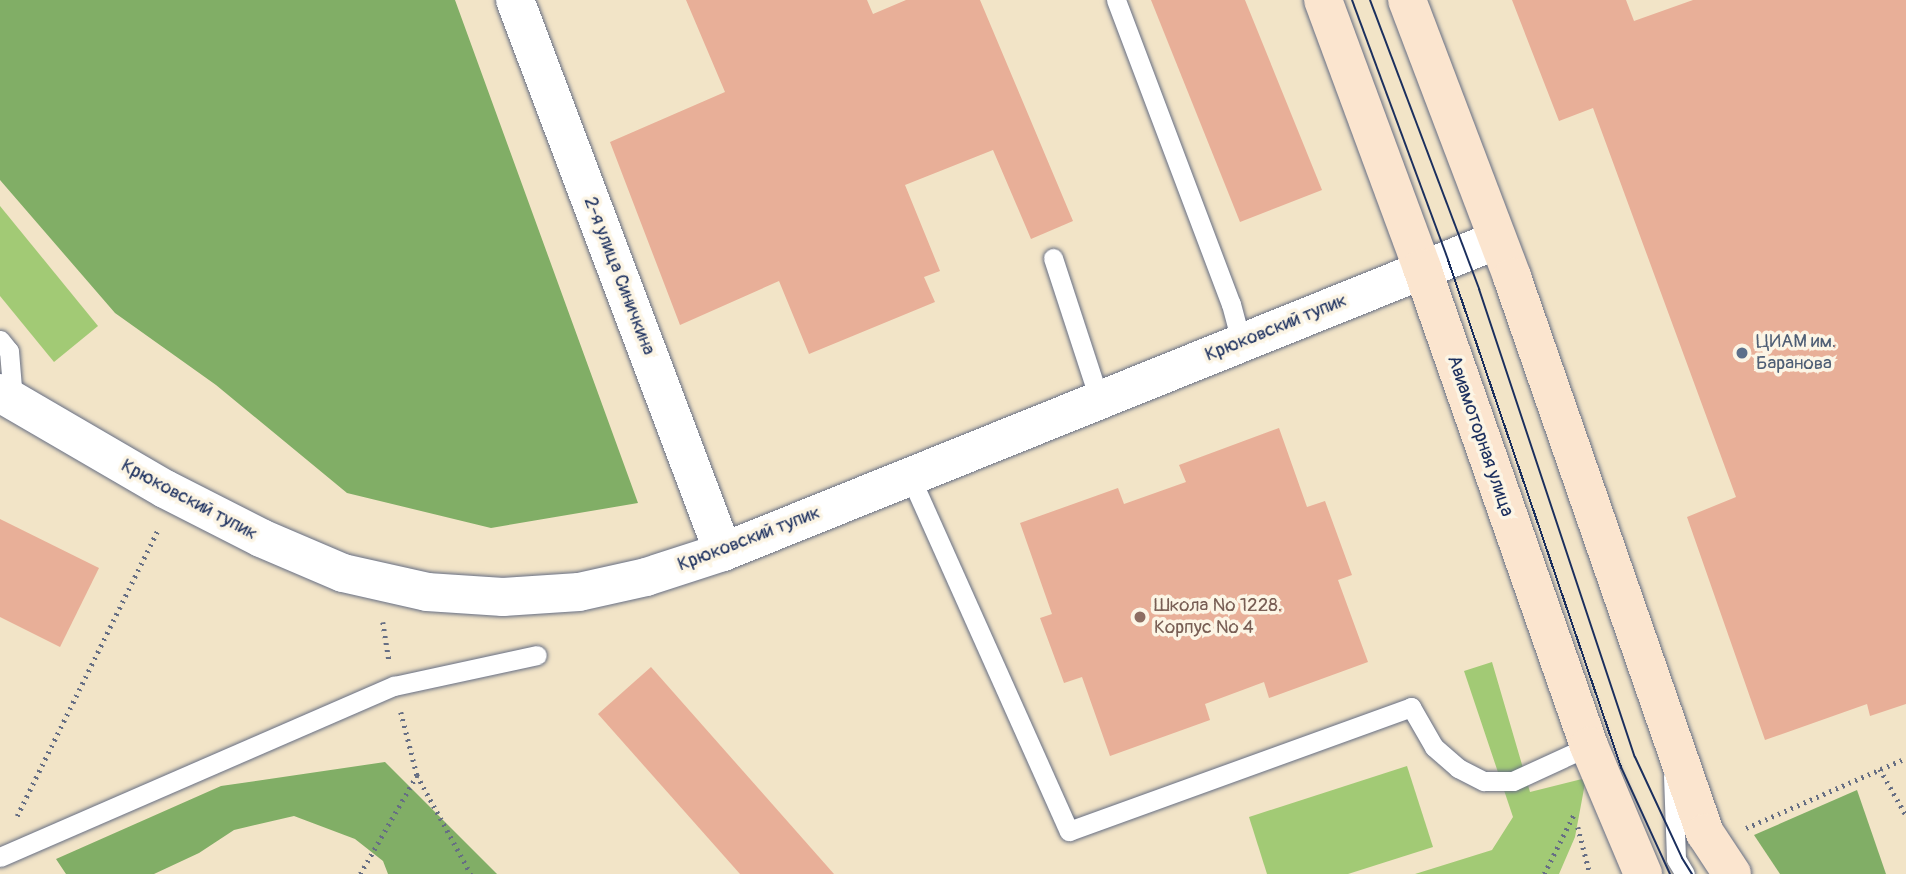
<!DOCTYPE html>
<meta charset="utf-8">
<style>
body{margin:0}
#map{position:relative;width:1906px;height:874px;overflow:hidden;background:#f2e4c7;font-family:Pangolin,sans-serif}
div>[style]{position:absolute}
.green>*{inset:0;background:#a2ca75}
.forest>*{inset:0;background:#81ae66}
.building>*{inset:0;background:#e8af98}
.path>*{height:4.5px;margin-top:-2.25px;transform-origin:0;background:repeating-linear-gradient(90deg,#666e83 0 2px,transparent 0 7px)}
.roads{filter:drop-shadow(0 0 2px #666e83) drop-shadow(0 0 2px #666e83)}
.service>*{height:19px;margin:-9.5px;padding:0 9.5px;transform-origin:9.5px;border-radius:9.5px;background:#fff}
.minor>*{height:38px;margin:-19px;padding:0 19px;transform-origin:19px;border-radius:19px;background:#fff}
.secondary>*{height:38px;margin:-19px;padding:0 19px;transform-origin:19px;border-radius:19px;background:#fbe5cf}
.tram>*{height:2px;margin:-1px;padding:0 1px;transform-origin:1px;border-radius:1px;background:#1b2f5e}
.dots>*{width:19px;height:19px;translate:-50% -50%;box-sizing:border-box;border:4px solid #fcf5e5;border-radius:50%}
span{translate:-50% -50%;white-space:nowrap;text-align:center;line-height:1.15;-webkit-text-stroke:7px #fcf5e5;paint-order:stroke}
.street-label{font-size:19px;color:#1b2f5e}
.service-label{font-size:19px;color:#4e5e75}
.left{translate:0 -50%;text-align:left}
.education-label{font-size:19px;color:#785e54}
</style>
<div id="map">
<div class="green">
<i style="clip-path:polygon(0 206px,98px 326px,54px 362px,0 296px)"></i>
<i style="clip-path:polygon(1492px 662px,1530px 792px,1586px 778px,1575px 837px,1559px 874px,1415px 874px,1492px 850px,1513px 817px,1464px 671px)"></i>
<i style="clip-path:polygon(1407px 766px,1433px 847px,1348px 874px,1267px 874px,1249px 817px)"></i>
</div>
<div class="forest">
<i style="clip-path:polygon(0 0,455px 0,638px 503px,491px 528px,347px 493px,216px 385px,115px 313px,0 180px)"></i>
<i style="clip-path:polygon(385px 762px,497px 874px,388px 874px,383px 861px,355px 839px,294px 816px,234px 830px,199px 853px,154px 874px,66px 874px,56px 859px,221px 786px)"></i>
<i style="clip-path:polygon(1857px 790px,1886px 874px,1780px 874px,1754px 835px)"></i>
</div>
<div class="building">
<i style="clip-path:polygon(686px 0,867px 0,873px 14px,906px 0,980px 0,1073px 221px,1031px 239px,993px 150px,905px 185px,940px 271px,924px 277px,935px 302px,809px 354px,779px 281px,680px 325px,610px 142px,725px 92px)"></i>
<i style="clip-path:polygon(1151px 0,1245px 0,1322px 190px,1240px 222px)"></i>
<i style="clip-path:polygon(1512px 0,1626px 0,1634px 21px,1693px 0,1906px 0,1906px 704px,1870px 716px,1867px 704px,1765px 740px,1687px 517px,1736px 497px,1593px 108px,1559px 121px)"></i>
<i style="clip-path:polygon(1279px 428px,1307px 507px,1325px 501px,1352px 575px,1338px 580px,1368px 662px,1269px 698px,1264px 682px,1205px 704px,1210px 720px,1110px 756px,1082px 677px,1064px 683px,1040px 618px,1052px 614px,1020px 523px,1118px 488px,1124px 504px,1186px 482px,1179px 465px)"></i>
<i style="clip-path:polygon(0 519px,99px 568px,60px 647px,0 617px)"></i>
<i style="clip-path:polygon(651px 667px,834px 874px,740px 874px,598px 714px)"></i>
</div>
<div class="path">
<i style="left:383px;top:622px;width:38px;rotate:81deg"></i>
<i style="left:401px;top:712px;width:65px;rotate:75.7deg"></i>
<i style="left:417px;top:775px;width:113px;rotate:61.4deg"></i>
<i style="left:1880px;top:769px;width:53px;rotate:60.5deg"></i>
<i style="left:17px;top:816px;width:318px;rotate:-63.8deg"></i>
<i style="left:1578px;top:827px;width:49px;rotate:75.7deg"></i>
<i style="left:1746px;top:828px;width:175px;rotate:-23.6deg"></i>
<i style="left:360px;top:874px;width:114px;rotate:-60.1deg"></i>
<i style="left:1544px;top:874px;width:69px;rotate:-63.4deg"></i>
</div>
<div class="roads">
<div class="service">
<i style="left:1116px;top:0;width:325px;rotate:69.3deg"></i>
<i style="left:1231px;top:304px;width:39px;rotate:75deg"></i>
<i style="left:1053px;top:258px;width:148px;rotate:71.9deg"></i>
<i style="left:0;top:340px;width:14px;rotate:51deg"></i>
<i style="left:9px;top:351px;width:49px;rotate:85.3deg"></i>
<i style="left:910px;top:476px;width:389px;rotate:65.9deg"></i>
<i style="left:1069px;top:831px;width:364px;rotate:-19.9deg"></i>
<i style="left:1411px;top:707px;width:46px;rotate:60.1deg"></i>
<i style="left:1434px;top:747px;width:32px;rotate:41deg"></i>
<i style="left:1458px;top:768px;width:29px;rotate:27deg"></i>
<i style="left:1484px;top:781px;width:29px"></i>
<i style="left:1513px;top:781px;width:84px;rotate:-24.7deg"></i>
<i style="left:1673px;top:776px;width:83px;rotate:87.9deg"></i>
<i style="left:1676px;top:859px;width:17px;rotate:59deg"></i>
<i style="left:0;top:857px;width:430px;rotate:-23.5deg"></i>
<i style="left:394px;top:686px;width:146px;rotate:-12.2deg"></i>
</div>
<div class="minor">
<i style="left:515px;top:0;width:590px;rotate:69.35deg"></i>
<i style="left:0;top:393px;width:191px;rotate:30.2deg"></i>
<i style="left:165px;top:489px;width:108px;rotate:27deg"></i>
<i style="left:261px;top:538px;width:89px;rotate:23.1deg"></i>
<i style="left:343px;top:573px;width:86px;rotate:12.7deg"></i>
<i style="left:427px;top:592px;width:76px;rotate:3.8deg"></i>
<i style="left:503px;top:597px;width:76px;rotate:-3.8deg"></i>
<i style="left:579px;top:592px;width:69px;rotate:-12.6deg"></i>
<i style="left:646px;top:577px;width:81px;rotate:-18deg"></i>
<i style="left:723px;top:552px;width:835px;rotate:-21.95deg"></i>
</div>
<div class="secondary">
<i style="left:1323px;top:0;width:286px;rotate:69.7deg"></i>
<i style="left:1422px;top:268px;width:506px;rotate:70.74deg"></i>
<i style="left:1589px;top:746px;width:139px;rotate:67.1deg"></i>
<i style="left:1407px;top:0;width:296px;rotate:69.2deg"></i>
<i style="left:1512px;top:277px;width:589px;rotate:70.86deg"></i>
<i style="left:1705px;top:833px;width:49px;rotate:56.6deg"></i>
</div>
</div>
<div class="tram">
<i style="left:1352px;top:0;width:277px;rotate:69.7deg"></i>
<i style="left:1448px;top:260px;width:536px;rotate:71.16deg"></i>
<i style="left:1621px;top:767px;width:118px;rotate:65.4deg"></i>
<i style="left:1370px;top:0;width:309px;rotate:69.3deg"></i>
<i style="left:1479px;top:289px;width:493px;rotate:71.6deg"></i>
<i style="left:1635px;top:757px;width:111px;rotate:65deg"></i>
<i style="left:1682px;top:858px;width:19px;rotate:58deg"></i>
</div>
<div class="dots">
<i style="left:1742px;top:353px;background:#5c6f8a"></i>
<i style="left:1140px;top:617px;background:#8d6e63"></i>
</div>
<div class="street-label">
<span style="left:619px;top:276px;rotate:69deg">2-я улица Синичкина</span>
<span style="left:1276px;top:328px;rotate:-22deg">Крюковский тупик</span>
<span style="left:1480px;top:436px;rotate:71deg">Авиамоторная улица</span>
<span style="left:189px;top:500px;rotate:28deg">Крюковский тупик</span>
<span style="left:749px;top:539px;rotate:-21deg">Крюковский тупик</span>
</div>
<div class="service-label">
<span class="left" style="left:1756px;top:353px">ЦИАМ им.<br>Баранова</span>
</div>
<div class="education-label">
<span class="left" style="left:1154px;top:617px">Школа № 1228.<br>Корпус № 4</span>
</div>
</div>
